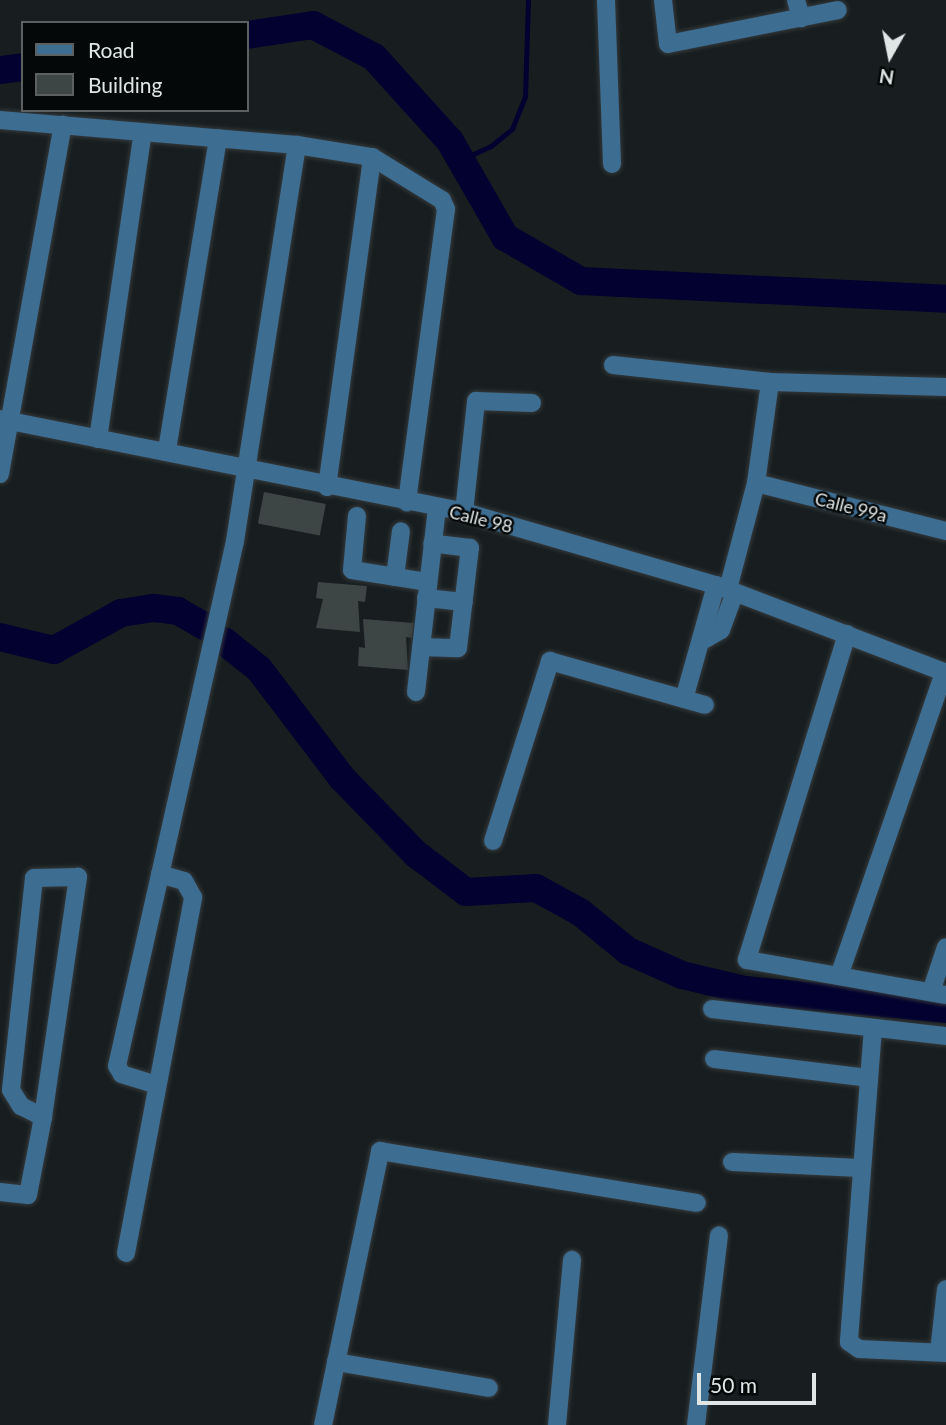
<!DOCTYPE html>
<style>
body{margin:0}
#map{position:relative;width:946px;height:1425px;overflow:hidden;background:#181e20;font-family:Lato,sans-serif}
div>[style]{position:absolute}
.stream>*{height:4.5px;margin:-2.25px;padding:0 2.25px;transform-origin:2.25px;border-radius:2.25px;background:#02012f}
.river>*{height:28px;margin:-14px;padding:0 14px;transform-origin:14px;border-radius:14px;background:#02012f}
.building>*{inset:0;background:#3d4545;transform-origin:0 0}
.roads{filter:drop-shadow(0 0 2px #343a3c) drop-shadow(0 0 2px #343a3c)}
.minor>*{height:18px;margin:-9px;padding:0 9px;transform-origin:9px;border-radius:9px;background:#3e6d92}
span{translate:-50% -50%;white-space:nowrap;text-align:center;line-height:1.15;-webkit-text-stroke:5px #050808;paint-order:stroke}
.street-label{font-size:18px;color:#e0e5e6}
.legend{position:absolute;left:21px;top:21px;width:228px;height:91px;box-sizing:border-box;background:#050808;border:2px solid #5d6061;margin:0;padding:9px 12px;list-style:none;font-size:21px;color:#e0e5e6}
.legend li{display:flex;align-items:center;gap:14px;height:35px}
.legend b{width:35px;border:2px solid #5d6061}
.north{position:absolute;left:855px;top:21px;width:70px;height:70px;-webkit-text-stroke:5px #050808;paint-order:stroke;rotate:189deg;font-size:19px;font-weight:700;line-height:28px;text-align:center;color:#e0e5e6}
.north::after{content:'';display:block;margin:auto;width:24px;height:32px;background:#e0e5e6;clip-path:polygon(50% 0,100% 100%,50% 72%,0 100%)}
.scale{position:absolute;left:697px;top:1373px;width:119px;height:32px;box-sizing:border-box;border:4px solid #e0e5e6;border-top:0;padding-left:9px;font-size:21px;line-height:24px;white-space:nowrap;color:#e0e5e6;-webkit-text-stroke:5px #050808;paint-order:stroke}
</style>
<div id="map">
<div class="stream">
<i style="left:461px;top:160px;width:33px;rotate:-25deg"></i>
<i style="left:491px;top:146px;width:27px;rotate:-39deg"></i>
<i style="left:512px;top:129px;width:35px;rotate:-68deg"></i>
<i style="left:525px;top:97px;width:97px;rotate:-88.2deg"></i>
</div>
<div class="river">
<i style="left:247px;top:35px;width:67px;rotate:-8.6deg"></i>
<i style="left:313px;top:25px;width:69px;rotate:27.7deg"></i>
<i style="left:374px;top:57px;width:113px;rotate:47.9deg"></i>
<i style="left:450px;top:141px;width:111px;rotate:60.2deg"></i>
<i style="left:505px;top:237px;width:88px;rotate:30.1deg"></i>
<i style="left:581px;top:281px;width:365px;rotate:2.8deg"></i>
<i style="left:0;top:70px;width:23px;rotate:-7deg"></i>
<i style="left:0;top:637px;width:56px;rotate:13.5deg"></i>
<i style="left:54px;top:650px;width:77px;rotate:-28.9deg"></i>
<i style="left:121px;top:613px;width:33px;rotate:-9deg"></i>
<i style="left:154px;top:608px;width:24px;rotate:7deg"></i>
<i style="left:178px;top:611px;width:32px;rotate:30deg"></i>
<i style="left:224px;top:641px;width:45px;rotate:38.7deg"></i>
<i style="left:259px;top:669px;width:137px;rotate:52.7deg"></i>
<i style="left:342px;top:778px;width:106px;rotate:45.8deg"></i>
<i style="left:416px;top:854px;width:63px;rotate:37.2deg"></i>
<i style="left:466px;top:892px;width:70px;rotate:-3.3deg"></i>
<i style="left:536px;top:888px;width:50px;rotate:28.6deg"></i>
<i style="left:580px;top:912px;width:62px;rotate:39.1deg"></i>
<i style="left:628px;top:951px;width:59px;rotate:24deg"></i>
<i style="left:682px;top:975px;width:65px;rotate:13.4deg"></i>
<i style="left:745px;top:990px;width:202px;rotate:5.4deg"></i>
</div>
<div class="building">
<i style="left:264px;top:492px;width:63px;height:32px;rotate:11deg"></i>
<i style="clip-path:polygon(318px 582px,367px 586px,365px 602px,358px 601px,360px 632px,316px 628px,323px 599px,316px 598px)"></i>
<i style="clip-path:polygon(363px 619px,414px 623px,412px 638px,406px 637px,408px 670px,358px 666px,359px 647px,365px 648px)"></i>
</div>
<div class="roads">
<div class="minor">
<i style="left:606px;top:0;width:164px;rotate:87.9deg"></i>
<i style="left:663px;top:0;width:44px;rotate:83.5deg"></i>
<i style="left:668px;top:44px;width:173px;rotate:-11.3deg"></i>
<i style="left:796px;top:0;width:19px;rotate:74deg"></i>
<i style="left:0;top:120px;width:298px;rotate:4.8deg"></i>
<i style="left:297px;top:145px;width:76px;rotate:9.1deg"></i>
<i style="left:372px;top:157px;width:82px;rotate:31.6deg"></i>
<i style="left:442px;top:200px;width:10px;rotate:66deg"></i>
<i style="left:446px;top:209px;width:296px;rotate:97.6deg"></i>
<i style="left:613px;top:365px;width:158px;rotate:6.2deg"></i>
<i style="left:770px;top:382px;width:176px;rotate:1.6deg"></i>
<i style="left:0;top:419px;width:473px;rotate:11.3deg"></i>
<i style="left:464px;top:512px;width:262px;rotate:16.2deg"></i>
<i style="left:716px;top:585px;width:246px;rotate:20.9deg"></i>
<i style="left:98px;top:439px;width:310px;rotate:-81.7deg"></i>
<i style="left:167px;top:450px;width:316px;rotate:-80.7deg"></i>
<i style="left:0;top:474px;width:355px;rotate:-79.8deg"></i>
<i style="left:756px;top:483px;width:196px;rotate:14.2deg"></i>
<i style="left:327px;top:487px;width:333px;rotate:-82.2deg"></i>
<i style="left:464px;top:512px;width:112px;rotate:-83.8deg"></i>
<i style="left:476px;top:401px;width:56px;rotate:2deg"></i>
<i style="left:357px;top:516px;width:54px;rotate:95.3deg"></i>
<i style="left:352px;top:570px;width:77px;rotate:9deg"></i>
<i style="left:395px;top:577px;width:46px;rotate:-82.6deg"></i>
<i style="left:728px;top:589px;width:110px;rotate:-75.2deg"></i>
<i style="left:756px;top:483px;width:102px;rotate:-82.1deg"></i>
<i style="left:426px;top:598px;width:38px;rotate:6deg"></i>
<i style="left:847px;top:634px;width:341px;rotate:107.1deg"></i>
<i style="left:747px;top:960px;width:202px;rotate:10deg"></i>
<i style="left:702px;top:641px;width:22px;rotate:-30deg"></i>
<i style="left:721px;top:630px;width:40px;rotate:-69.8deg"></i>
<i style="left:421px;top:647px;width:37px;rotate:2deg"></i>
<i style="left:458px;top:648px;width:101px;rotate:-83.2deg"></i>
<i style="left:470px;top:548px;width:38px;rotate:-173deg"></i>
<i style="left:416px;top:692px;width:185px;rotate:-83.5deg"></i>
<i style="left:684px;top:699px;width:118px;rotate:-74.3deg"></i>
<i style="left:493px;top:841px;width:189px;rotate:-72.4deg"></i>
<i style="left:550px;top:661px;width:161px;rotate:15.8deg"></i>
<i style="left:839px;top:976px;width:322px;rotate:-70.9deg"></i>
<i style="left:931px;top:992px;width:47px;rotate:-71.6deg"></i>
<i style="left:712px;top:1009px;width:236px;rotate:6.6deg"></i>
<i style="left:873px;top:1028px;width:315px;rotate:94.4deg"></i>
<i style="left:849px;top:1342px;width:12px;rotate:35deg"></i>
<i style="left:859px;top:1349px;width:87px;rotate:2.6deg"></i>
<i style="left:714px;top:1059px;width:156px;rotate:7deg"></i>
<i style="left:157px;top:1085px;width:37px;rotate:-163deg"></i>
<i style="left:122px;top:1074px;width:9px;rotate:-122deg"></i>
<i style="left:117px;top:1066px;width:538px;rotate:-77.33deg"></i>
<i style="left:235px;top:541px;width:401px;rotate:-81.1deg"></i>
<i style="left:732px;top:1162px;width:129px;rotate:2.7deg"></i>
<i style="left:0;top:1192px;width:28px;rotate:6deg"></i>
<i style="left:28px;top:1195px;width:79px;rotate:-79.1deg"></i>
<i style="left:43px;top:1117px;width:243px;rotate:-81.7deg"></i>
<i style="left:78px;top:877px;width:44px;rotate:178.7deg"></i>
<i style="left:34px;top:878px;width:213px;rotate:96.2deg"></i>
<i style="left:11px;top:1090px;width:19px;rotate:58deg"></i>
<i style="left:21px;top:1106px;width:25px;rotate:27deg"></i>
<i style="left:126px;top:1253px;width:362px;rotate:-79.3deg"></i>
<i style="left:193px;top:897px;width:18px;rotate:-119deg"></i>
<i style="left:184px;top:881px;width:25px;rotate:-164deg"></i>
<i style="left:939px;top:1352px;width:63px;rotate:-83.7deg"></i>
<i style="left:336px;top:1362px;width:155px;rotate:9.6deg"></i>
<i style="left:323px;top:1425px;width:280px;rotate:-78.2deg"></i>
<i style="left:380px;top:1151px;width:321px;rotate:9.3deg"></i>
<i style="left:557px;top:1425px;width:166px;rotate:-84.8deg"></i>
<i style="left:696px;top:1425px;width:191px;rotate:-83.1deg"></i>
</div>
</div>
<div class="street-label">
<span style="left:851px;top:507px;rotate:14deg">Calle 99a</span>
<span style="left:481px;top:519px;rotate:14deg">Calle 98</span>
</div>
<ul class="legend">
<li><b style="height:9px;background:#3e6d92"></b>Road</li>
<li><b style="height:19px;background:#3d4545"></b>Building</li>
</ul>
<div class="north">N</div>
<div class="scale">50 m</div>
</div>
